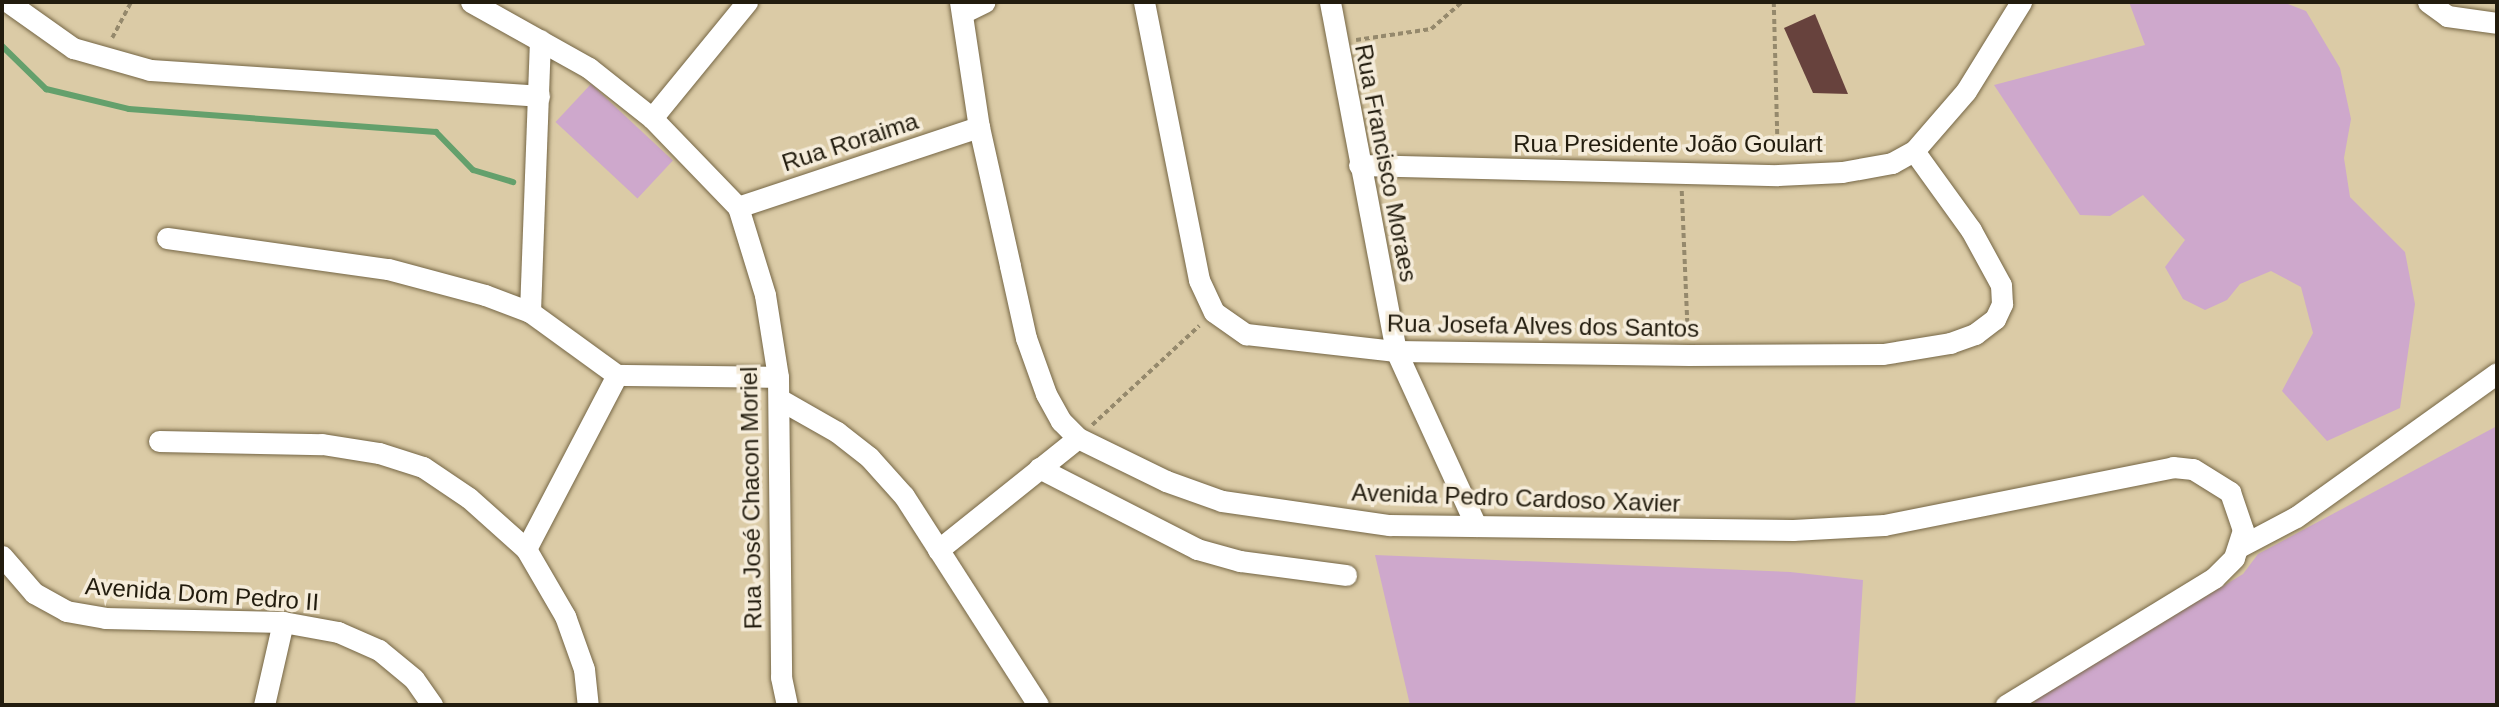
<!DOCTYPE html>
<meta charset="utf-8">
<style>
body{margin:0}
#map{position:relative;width:2499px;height:707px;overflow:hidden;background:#dbcba6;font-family:Arial,sans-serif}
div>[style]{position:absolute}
.green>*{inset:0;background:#cea8cc;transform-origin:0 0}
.stream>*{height:6px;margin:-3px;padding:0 3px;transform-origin:3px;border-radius:3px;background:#64a06c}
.building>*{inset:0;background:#67423d}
.path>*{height:3.5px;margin-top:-1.75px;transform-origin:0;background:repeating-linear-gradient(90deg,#95896c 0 5px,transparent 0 8.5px)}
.roads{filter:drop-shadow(0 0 2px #756645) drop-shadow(0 0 2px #756645)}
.minor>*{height:21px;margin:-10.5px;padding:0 10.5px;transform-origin:10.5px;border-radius:10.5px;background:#fff}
span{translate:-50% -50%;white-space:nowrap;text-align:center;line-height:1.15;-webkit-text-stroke:7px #f5ecda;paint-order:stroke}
.street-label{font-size:24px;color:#221c0e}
.frame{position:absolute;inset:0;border:4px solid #221c0e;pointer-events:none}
</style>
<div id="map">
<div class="green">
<i style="clip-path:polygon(2129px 2px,2283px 2px,2306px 11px,2340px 68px,2351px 119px,2344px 158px,2350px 197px,2405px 252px,2415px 304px,2400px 408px,2327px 441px,2282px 391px,2313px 333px,2301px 287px,2271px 271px,2240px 284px,2227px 300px,2205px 310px,2183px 299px,2165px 267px,2185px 240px,2143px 195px,2110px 216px,2080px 215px,1994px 85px,2145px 45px)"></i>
<i style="left:591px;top:84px;width:112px;height:52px;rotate:43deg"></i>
<i style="clip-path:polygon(2497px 426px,2497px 705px,2034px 705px,2035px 700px,2243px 574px,2258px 554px)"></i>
<i style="clip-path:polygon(1375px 555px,1790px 572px,1863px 580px,1855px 705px,1410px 705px)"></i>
</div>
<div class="stream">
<i style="left:2px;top:46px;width:62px;rotate:44.3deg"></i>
<i style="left:46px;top:89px;width:85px;rotate:13.5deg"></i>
<i style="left:129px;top:109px;width:308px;rotate:4.3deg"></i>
<i style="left:436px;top:132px;width:53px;rotate:45.8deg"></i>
<i style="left:473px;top:170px;width:42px;rotate:16.7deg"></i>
</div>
<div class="building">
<i style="clip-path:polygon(1815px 14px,1848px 94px,1813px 93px,1784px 28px)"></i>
</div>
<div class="path">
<i style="left:1774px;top:2px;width:153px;rotate:88.5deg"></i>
<i style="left:112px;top:38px;width:41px;rotate:-62.2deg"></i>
<i style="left:1356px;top:40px;width:76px;rotate:-8.3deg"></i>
<i style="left:1431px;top:29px;width:41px;rotate:-41.1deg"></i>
<i style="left:1682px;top:191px;width:146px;rotate:87.6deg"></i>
<i style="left:1092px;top:425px;width:146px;rotate:-42.8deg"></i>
</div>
<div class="roads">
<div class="minor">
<i style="left:8px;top:2px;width:80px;rotate:35.3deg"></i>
<i style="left:73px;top:48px;width:80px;rotate:15.9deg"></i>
<i style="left:150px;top:70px;width:390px;rotate:3.8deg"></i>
<i style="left:471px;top:2px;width:135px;rotate:29.2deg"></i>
<i style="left:589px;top:68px;width:80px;rotate:38.4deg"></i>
<i style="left:652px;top:118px;width:124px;rotate:46deg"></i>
<i style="left:738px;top:207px;width:92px;rotate:72.9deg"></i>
<i style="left:765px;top:295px;width:83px;rotate:81deg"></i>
<i style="left:778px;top:377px;width:300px;rotate:89.4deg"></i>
<i style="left:781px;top:677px;width:29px;rotate:78deg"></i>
<i style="left:960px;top:2px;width:126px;rotate:81.4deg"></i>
<i style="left:979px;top:127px;width:142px;rotate:77.4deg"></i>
<i style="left:1010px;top:266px;width:74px;rotate:77.5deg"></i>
<i style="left:1026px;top:338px;width:59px;rotate:70.3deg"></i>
<i style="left:1046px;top:394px;width:31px;rotate:61deg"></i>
<i style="left:1061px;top:421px;width:24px;rotate:45deg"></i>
<i style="left:1078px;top:438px;width:98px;rotate:26deg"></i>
<i style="left:1166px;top:481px;width:59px;rotate:19.7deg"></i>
<i style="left:1222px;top:501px;width:169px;rotate:8.2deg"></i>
<i style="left:1389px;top:525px;width:404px;rotate:0.7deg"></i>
<i style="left:1793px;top:530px;width:91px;rotate:-3.1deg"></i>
<i style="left:1884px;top:525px;width:295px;rotate:-11.3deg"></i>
<i style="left:2173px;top:467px;width:20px;rotate:6deg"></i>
<i style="left:2193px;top:469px;width:44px;rotate:31.9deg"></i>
<i style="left:2230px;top:492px;width:40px;rotate:71.1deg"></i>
<i style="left:2243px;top:530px;width:29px;rotate:108deg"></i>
<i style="left:2234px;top:558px;width:28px;rotate:135deg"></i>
<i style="left:2214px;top:578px;width:244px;rotate:148.6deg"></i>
<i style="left:1144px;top:2px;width:283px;rotate:78.8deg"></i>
<i style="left:1199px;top:280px;width:35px;rotate:65deg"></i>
<i style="left:1214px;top:312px;width:39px;rotate:35deg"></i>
<i style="left:1246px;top:334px;width:151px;rotate:6.5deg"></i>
<i style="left:1396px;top:351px;width:293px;rotate:0.8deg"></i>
<i style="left:1689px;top:355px;width:194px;rotate:-0.3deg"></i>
<i style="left:1883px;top:354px;width:68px;rotate:-9.3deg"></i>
<i style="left:1950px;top:343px;width:27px;rotate:-20deg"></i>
<i style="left:1975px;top:334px;width:25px;rotate:-37deg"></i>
<i style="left:1995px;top:319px;width:17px;rotate:-65deg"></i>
<i style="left:2002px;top:304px;width:19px;rotate:-93deg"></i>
<i style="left:2001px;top:285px;width:63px;rotate:-118.6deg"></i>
<i style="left:1971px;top:230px;width:97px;rotate:-125.8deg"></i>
<i style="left:1330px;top:2px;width:355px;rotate:79.3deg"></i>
<i style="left:1396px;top:351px;width:192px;rotate:65.4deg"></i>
<i style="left:2428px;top:2px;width:24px;rotate:36deg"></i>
<i style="left:2447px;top:16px;width:50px;rotate:8deg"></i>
<i style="left:962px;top:13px;width:25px;rotate:-26deg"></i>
<i style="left:652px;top:118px;width:150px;rotate:-50.7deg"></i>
<i style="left:1359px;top:165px;width:419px;rotate:1.4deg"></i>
<i style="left:1778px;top:175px;width:64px;rotate:-2.7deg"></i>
<i style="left:1842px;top:172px;width:51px;rotate:-10.2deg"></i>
<i style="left:1892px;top:163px;width:25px;rotate:-29deg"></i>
<i style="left:1914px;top:151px;width:79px;rotate:-49.1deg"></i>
<i style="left:1966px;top:91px;width:105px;rotate:-58.3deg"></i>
<i style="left:738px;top:207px;width:254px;rotate:-18.4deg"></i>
<i style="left:167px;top:238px;width:223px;rotate:8deg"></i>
<i style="left:388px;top:269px;width:100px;rotate:15deg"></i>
<i style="left:485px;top:295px;width:48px;rotate:20.7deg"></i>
<i style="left:530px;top:312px;width:107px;rotate:35.9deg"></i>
<i style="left:617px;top:375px;width:161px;rotate:0.7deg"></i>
<i style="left:530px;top:312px;width:272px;rotate:-87.9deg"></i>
<i style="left:779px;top:399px;width:67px;rotate:29.6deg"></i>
<i style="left:837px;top:432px;width:41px;rotate:38deg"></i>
<i style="left:869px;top:457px;width:52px;rotate:48.1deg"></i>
<i style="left:904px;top:496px;width:248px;rotate:57.3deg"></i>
<i style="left:159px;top:441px;width:163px;rotate:1.1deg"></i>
<i style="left:322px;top:444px;width:58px;rotate:9deg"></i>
<i style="left:379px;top:453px;width:46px;rotate:17.7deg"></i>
<i style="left:423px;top:467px;width:55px;rotate:34deg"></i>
<i style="left:469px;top:498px;width:76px;rotate:41.8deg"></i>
<i style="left:526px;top:549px;width:78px;rotate:59.8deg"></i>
<i style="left:565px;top:616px;width:56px;rotate:70.3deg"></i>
<i style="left:584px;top:669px;width:36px;rotate:84deg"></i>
<i style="left:1039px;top:468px;width:178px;rotate:27.1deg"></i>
<i style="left:1197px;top:549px;width:45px;rotate:15.6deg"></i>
<i style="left:1240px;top:561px;width:107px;rotate:7.5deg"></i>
<i style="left:2239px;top:547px;width:64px;rotate:-27.8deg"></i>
<i style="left:2296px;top:517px;width:247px;rotate:-35.6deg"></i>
<i style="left:526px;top:549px;width:196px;rotate:-62.4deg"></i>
<i style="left:938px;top:550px;width:179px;rotate:-38.7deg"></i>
<i style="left:2px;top:556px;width:49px;rotate:49.1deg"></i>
<i style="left:34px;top:593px;width:37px;rotate:29deg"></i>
<i style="left:66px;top:611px;width:40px;rotate:10deg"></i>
<i style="left:105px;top:618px;width:178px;rotate:1.3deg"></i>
<i style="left:283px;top:622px;width:56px;rotate:10.3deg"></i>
<i style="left:338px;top:632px;width:45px;rotate:23.7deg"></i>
<i style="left:379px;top:650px;width:45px;rotate:39.6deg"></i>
<i style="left:414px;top:679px;width:32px;rotate:55deg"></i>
<i style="left:264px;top:705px;width:85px;rotate:-77.1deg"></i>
</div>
</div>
<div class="street-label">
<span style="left:850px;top:142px;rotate:-18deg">Rua Roraima</span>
<span style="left:1668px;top:144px">Rua Presidente João Goulart</span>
<span style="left:1386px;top:163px;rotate:79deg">Rua Francisco Moraes</span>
<span style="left:1543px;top:326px;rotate:1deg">Rua Josefa Alves dos Santos</span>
<span style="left:751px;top:498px;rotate:-91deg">Rua José Chacon Moriel</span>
<span style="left:1516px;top:498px;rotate:2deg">Avenida Pedro Cardoso Xavier</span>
<span style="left:202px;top:594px;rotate:4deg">Avenida Dom Pedro II</span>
</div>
<div class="frame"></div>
</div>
